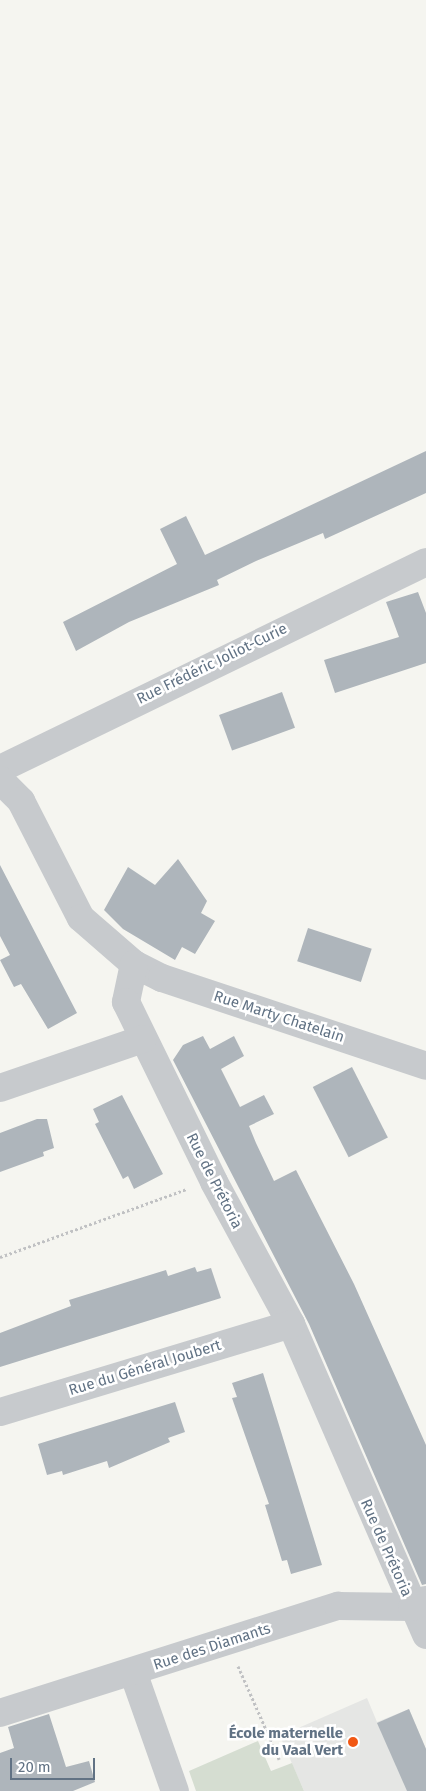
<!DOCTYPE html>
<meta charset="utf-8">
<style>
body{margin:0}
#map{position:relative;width:426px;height:1791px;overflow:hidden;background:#f5f5f0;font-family:"Fira Sans",sans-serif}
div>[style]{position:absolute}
.built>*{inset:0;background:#e5e6e4}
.green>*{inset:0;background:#d5ddd1}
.building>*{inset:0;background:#aeb5bb;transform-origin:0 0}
.path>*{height:3px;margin-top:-1.5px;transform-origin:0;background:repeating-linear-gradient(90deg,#c0c1c3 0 2.5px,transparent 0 5px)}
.street>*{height:28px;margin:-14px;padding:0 14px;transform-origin:14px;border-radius:14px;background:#c7cacd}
.dots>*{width:14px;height:14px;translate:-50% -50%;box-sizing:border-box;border:2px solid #fff;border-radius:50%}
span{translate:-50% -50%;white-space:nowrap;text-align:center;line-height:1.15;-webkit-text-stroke:5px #fff;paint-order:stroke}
.street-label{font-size:15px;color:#617284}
.poi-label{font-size:15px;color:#617284;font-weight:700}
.right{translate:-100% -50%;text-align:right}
.scale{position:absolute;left:10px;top:1758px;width:85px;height:22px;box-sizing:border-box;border:2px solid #617284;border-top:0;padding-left:6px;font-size:15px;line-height:18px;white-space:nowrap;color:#617284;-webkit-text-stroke:4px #fff;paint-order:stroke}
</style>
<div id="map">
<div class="built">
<i style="clip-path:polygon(367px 1698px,377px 1722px,409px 1709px,426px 1749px,426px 1791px,304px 1791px,280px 1736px)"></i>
</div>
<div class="green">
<i style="clip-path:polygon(258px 1741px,271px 1771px,292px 1763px,304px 1791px,196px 1791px,189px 1771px)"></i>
</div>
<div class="building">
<i style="clip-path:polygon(426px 451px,426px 493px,325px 539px,323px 533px,256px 561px,217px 580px,219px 585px,129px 622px,76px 651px,63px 622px,177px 564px,160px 529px,186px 516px,205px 555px)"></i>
<i style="clip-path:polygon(418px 592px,426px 613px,426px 663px,335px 693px,324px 660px,399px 637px,386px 602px)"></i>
<i style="left:282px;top:692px;width:38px;height:67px;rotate:70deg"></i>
<i style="clip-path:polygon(178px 859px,207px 901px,201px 913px,215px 921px,195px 954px,182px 947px,175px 960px,123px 929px,104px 910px,128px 867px,155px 885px)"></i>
<i style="clip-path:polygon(0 865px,77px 1013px,48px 1029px,21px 984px,14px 987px,0 960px,10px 955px,0 936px)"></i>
<i style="left:308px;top:928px;width:67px;height:35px;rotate:18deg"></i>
<i style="clip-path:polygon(203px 1036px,210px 1049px,234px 1036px,244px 1056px,221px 1069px,240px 1107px,264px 1095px,274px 1114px,249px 1126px,256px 1143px,274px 1181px,296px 1170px,354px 1284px,426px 1445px,426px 1584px,422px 1585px,309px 1324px,173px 1060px,183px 1045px)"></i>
<i style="left:352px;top:1067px;width:79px;height:44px;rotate:63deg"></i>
<i style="clip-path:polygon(122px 1095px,163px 1174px,134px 1189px,128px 1176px,123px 1179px,95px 1124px,99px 1122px,93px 1109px)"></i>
<i style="clip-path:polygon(37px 1119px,47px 1119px,54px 1148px,43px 1152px,44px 1156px,0 1172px,0 1133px)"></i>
<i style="clip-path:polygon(195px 1267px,197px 1272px,211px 1268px,221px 1298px,0 1367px,0 1333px,71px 1306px,69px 1300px,166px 1270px,168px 1276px)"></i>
<i style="clip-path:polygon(263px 1373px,322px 1565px,291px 1574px,287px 1560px,282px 1561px,265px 1505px,269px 1504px,232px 1398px,237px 1397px,232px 1383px)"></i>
<i style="clip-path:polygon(175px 1402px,185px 1432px,168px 1438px,170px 1442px,109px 1468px,107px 1461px,63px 1475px,62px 1471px,47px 1475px,38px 1444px)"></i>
<i style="clip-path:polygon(409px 1709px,426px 1749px,426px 1791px,407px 1791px,377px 1723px)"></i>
<i style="clip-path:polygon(49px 1714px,66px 1767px,89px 1761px,95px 1782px,73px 1791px,0 1791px,0 1753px,14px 1748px,8px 1727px)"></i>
</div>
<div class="path">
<i style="left:0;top:1257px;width:199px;rotate:-20deg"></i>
<i style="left:238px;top:1666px;width:102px;rotate:66.2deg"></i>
</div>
<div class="street">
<i style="left:0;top:769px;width:474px;rotate:-25.9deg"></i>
<i style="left:0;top:780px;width:30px;rotate:45deg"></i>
<i style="left:21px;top:801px;width:131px;rotate:62.9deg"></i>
<i style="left:81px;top:918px;width:70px;rotate:41deg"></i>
<i style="left:134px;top:964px;width:31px;rotate:27deg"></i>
<i style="left:162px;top:978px;width:278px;rotate:18.4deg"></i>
<i style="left:134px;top:964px;width:39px;rotate:102deg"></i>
<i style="left:126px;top:1002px;width:200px;rotate:63.9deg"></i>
<i style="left:214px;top:1182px;width:162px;rotate:61.5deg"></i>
<i style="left:291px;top:1324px;width:339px;rotate:66.5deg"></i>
<i style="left:0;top:1088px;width:151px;rotate:-18.9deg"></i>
<i style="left:0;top:1412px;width:304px;rotate:-16.8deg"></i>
<i style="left:133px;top:1672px;width:126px;rotate:70.6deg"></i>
<i style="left:0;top:1713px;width:355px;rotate:-17.6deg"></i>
<i style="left:338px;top:1606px;width:74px;rotate:0.8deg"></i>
<i style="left:412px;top:1607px;width:15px;rotate:-28deg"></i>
</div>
<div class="dots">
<i style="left:353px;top:1742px;background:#f15814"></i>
</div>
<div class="street-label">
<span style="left:212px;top:664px;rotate:-26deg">Rue Frédéric Joliot-Curie</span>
<span style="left:279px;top:1017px;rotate:18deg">Rue Marty Chatelain</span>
<span style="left:214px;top:1181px;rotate:63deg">Rue de Prétoria</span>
<span style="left:145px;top:1368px;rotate:-17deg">Rue du Général Joubert</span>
<span style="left:386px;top:1548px;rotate:66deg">Rue de Prétoria</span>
<span style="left:212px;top:1647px;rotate:-18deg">Rue des Diamants</span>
</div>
<div class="poi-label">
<span class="right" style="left:343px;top:1742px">École maternelle<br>du Vaal Vert</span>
</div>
<div class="scale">20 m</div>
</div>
